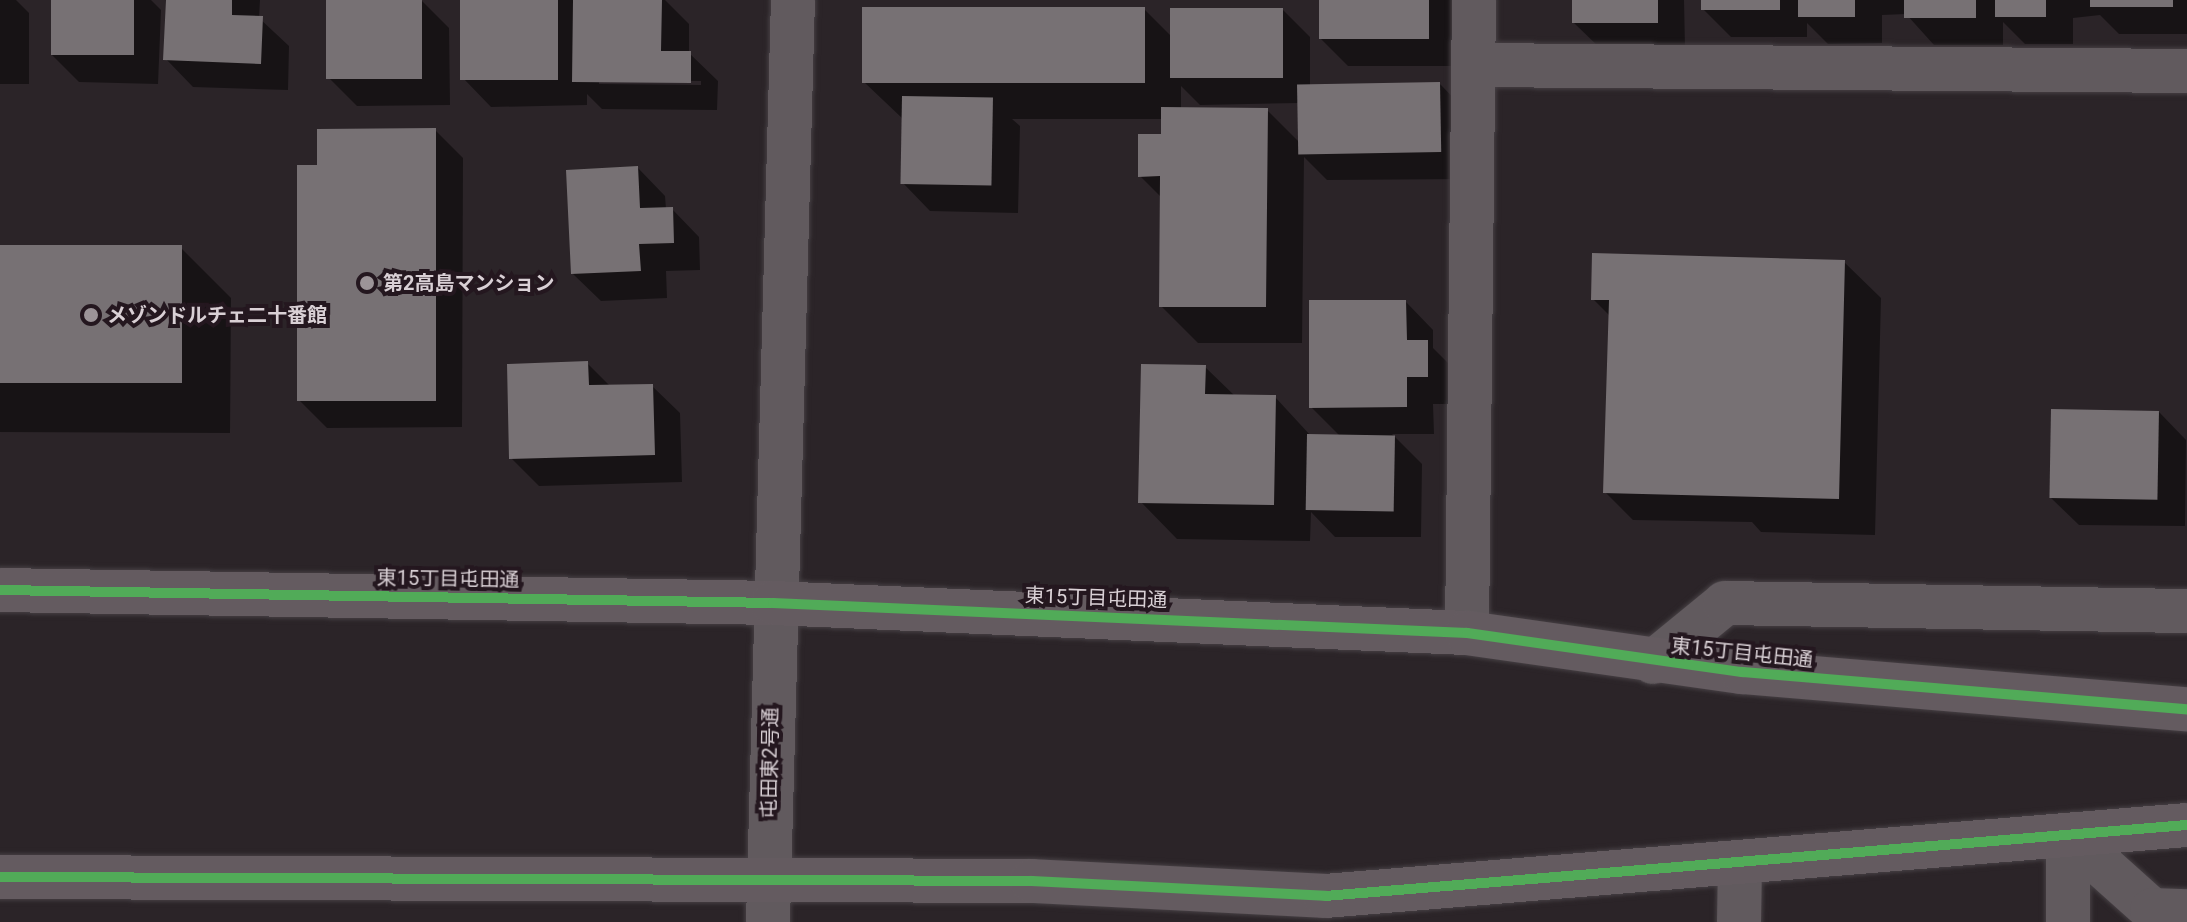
<!DOCTYPE html>
<meta charset="utf-8">
<style>
body{margin:0}
#map{position:relative;width:2187px;height:922px;overflow:hidden;background:#2b2428;font-family:Roboto,"Noto Sans JP",sans-serif}
div>[style]{position:absolute}
.shadow>*{inset:0;background:#0007}
.building>*{inset:0;background:#777174;transform-origin:0 0}
.roads{filter:drop-shadow(0 0 2px #464044) drop-shadow(0 0 2px #464044)}
.street>*{height:44px;margin:-22px;padding:0 22px;transform-origin:22px;border-radius:22px;background:#615a5e}
.secondary>*{height:44px;margin:-22px;padding:0 22px;transform-origin:22px;border-radius:22px;background:#645b60}
.cycleway>*{height:10px;margin:-5px;padding:0 5px;transform-origin:5px;border-radius:5px;background:#51ab58}
.dots>*{width:22px;height:22px;translate:-50% -50%;box-sizing:border-box;border:4px solid #24171f;border-radius:50%}
span{translate:-50% -50%;white-space:nowrap;text-align:center;line-height:1.15;-webkit-text-stroke:8px #24171f;paint-order:stroke}
.poi-label{font-size:20px;color:#d9d0d5;font-weight:700}
.left{translate:0 -50%;text-align:left}
.street-label{font-size:20px;color:#d9d0d5}
</style>
<div id="map">
<div class="shadow">
<i style="clip-path:polygon(0 0,16px 0,29px 13px,29px 84px,0 84px)"></i>
<i style="clip-path:polygon(53px 0,151px 0,161px 10px,158px 84px,79px 82px,51px 54px)"></i>
<i style="clip-path:polygon(168px 0,260px 0,259px 18px,289px 46px,288px 90px,193px 87px,166px 59px)"></i>
<i style="clip-path:polygon(421px 0,449px 28px,450px 105px,357px 106px,329px 78px)"></i>
<i style="clip-path:polygon(evenodd,462px 0,665px 0,689px 24px,689px 53px,718px 81px,717px 110px,602px 109px,587px 94px,587px 105px,491px 107px,464px 79px,462px 0,599px 80px,701px 81px,701px 85px,599px 84px,599px 80px)"></i>
<i style="clip-path:polygon(1321px 0,1456px 0,1455px 66px,1348px 66px,1320px 38px)"></i>
<i style="clip-path:polygon(1574px 0,1684px 0,1685px 48px,1602px 50px,1574px 23px)"></i>
<i style="clip-path:polygon(1703px 0,2187px 0,2187px 34px,2119px 34px,2100px 15px,2073px 18px,2073px 44px,2025px 44px,2003px 22px,2003px 45px,1934px 45px,1906px 14px,1882px 15px,1882px 43px,1828px 44px,1807px 23px,1807px 37px,1731px 37px,1703px 9px)"></i>
<i style="clip-path:polygon(evenodd,1144px 9px,1172px 37px,1283px 10px,1310px 37px,1310px 85px,1440px 84px,1467px 112px,1468px 179px,1327px 180px,1304px 157px,1302px 343px,1198px 343px,1161px 306px,1162px 198px,1140px 176px,1162px 136px,1163px 119px,1012px 119px,1020px 126px,1018px 213px,930px 211px,903px 183px,903px 119px,864px 82px,1144px 9px,1181px 86px,1200px 105px,1299px 103px,1299px 142px,1267px 110px,1181px 109px,1181px 86px)"></i>
<i style="clip-path:polygon(435px 130px,463px 158px,462px 427px,327px 428px,299px 400px,319px 167px)"></i>
<i style="clip-path:polygon(638px 168px,665px 196px,666px 209px,672px 209px,699px 237px,700px 270px,666px 271px,667px 298px,601px 301px,573px 274px)"></i>
<i style="clip-path:polygon(0 247px,181px 248px,231px 298px,230px 433px,0 432px)"></i>
<i style="clip-path:polygon(1844px 262px,1881px 298px,1875px 535px,1761px 532px,1752px 522px,1633px 520px,1605px 492px,1610px 316px,1593px 299px)"></i>
<i style="clip-path:polygon(1406px 302px,1433px 330px,1433px 348px,1455px 370px,1454px 404px,1433px 404px,1434px 434px,1392px 434px,1422px 464px,1421px 537px,1335px 537px,1311px 512px,1310px 541px,1177px 539px,1141px 502px,1205px 367px,1235px 396px,1275px 397px,1311px 436px,1340px 436px,1311px 407px)"></i>
<i style="clip-path:polygon(587px 363px,610px 386px,652px 386px,680px 413px,682px 482px,539px 486px,511px 458px)"></i>
<i style="clip-path:polygon(2159px 412px,2186px 440px,2185px 526px,2079px 525px,2051px 498px)"></i>
</div>
<div class="building">
<i style="left:51px;top:0;width:83px;height:55px"></i>
<i style="clip-path:polygon(166px 0,232px 0,232px 15px,263px 16px,261px 64px,163px 60px)"></i>
<i style="left:326px;top:0;width:96px;height:79px"></i>
<i style="left:460px;top:0;width:98px;height:80px"></i>
<i style="clip-path:polygon(573px 0,662px 0,661px 51px,691px 51px,691px 83px,572px 82px)"></i>
<i style="left:1319px;top:0;width:110px;height:39px"></i>
<i style="left:1572px;top:0;width:86px;height:23px"></i>
<i style="left:1701px;top:0;width:79px;height:10px"></i>
<i style="left:1798px;top:0;width:57px;height:17px"></i>
<i style="left:1904px;top:0;width:72px;height:18px"></i>
<i style="left:1995px;top:0;width:51px;height:17px"></i>
<i style="left:2090px;top:0;width:83px;height:7px"></i>
<i style="left:1145px;top:7px;width:76px;height:283px;rotate:90deg"></i>
<i style="left:1170px;top:8px;width:113px;height:70px"></i>
<i style="left:1440px;top:82px;width:70px;height:143px;rotate:89deg"></i>
<i style="left:902px;top:96px;width:91px;height:88px;rotate:1deg"></i>
<i style="clip-path:polygon(1161px 107px,1268px 108px,1266px 307px,1159px 307px,1160px 176px,1138px 177px,1138px 134px,1161px 134px)"></i>
<i style="clip-path:polygon(436px 128px,436px 401px,297px 401px,297px 165px,317px 165px,317px 129px)"></i>
<i style="clip-path:polygon(638px 166px,640px 208px,673px 207px,674px 243px,639px 244px,641px 271px,571px 274px,566px 170px)"></i>
<i style="left:0;top:245px;width:182px;height:138px"></i>
<i style="clip-path:polygon(1592px 253px,1845px 260px,1839px 499px,1603px 493px,1609px 300px,1591px 300px)"></i>
<i style="clip-path:polygon(1309px 300px,1406px 300px,1407px 340px,1428px 340px,1428px 377px,1407px 377px,1407px 407px,1309px 408px)"></i>
<i style="clip-path:polygon(588px 361px,589px 385px,653px 384px,655px 455px,509px 459px,507px 364px)"></i>
<i style="clip-path:polygon(1141px 364px,1206px 365px,1205px 394px,1276px 395px,1274px 505px,1138px 503px)"></i>
<i style="left:2051px;top:409px;width:108px;height:89px;rotate:1deg"></i>
<i style="left:1307px;top:434px;width:88px;height:76px;rotate:1deg"></i>
</div>
<div class="roads">
<div class="street">
<i style="left:1474px;top:65px;width:713px;rotate:0.48deg"></i>
<i style="left:1467px;top:633px;width:633px;rotate:-89.37deg"></i>
<i style="left:1653px;top:662px;width:93px;rotate:-39.3deg"></i>
<i style="left:1725px;top:603px;width:462px;rotate:1deg"></i>
<i style="left:2068px;top:835px;width:113px;rotate:41.8deg"></i>
<i style="left:2152px;top:910px;width:35px;rotate:2deg"></i>
<i style="left:768px;top:922px;width:922px;rotate:-88.45deg"></i>
<i style="left:1739px;top:922px;width:60px;rotate:-89deg"></i>
<i style="left:2068px;top:922px;width:87px;rotate:-90deg"></i>
</div>
<div class="secondary">
<i style="left:0;top:590px;width:773px;rotate:0.96deg"></i>
<i style="left:773px;top:603px;width:695px;rotate:2.48deg"></i>
<i style="left:1467px;top:633px;width:278px;rotate:8.1deg"></i>
<i style="left:1742px;top:672px;width:447px;rotate:4.8deg"></i>
<i style="left:0;top:877px;width:1032px;rotate:0.22deg"></i>
<i style="left:1032px;top:881px;width:293px;rotate:2.9deg"></i>
<i style="left:1325px;top:896px;width:865px;rotate:-4.71deg"></i>
</div>
</div>
<div class="cycleway">
<i style="left:0;top:590px;width:773px;rotate:0.96deg"></i>
<i style="left:773px;top:603px;width:695px;rotate:2.48deg"></i>
<i style="left:1467px;top:633px;width:278px;rotate:8.1deg"></i>
<i style="left:1742px;top:672px;width:447px;rotate:4.8deg"></i>
<i style="left:0;top:877px;width:1032px;rotate:0.22deg"></i>
<i style="left:1032px;top:881px;width:293px;rotate:2.9deg"></i>
<i style="left:1325px;top:896px;width:865px;rotate:-4.71deg"></i>
</div>
<div class="dots">
<i style="left:367px;top:283px;background:#9c9498"></i>
<i style="left:91px;top:315px;background:#9c9498"></i>
</div>
<div class="poi-label">
<span class="left" style="left:383px;top:283px">第2高島マンション</span>
<span class="left" style="left:107px;top:315px">メゾンドルチェ二十番館</span>
</div>
<div class="street-label">
<span style="left:448px;top:579px;rotate:1deg">東15丁目屯田通</span>
<span style="left:1096px;top:598px;rotate:2deg">東15丁目屯田通</span>
<span style="left:1742px;top:653px;rotate:6deg">東15丁目屯田通</span>
<span style="left:770px;top:763px;rotate:-89deg">屯田東2号通</span>
</div>
</div>
